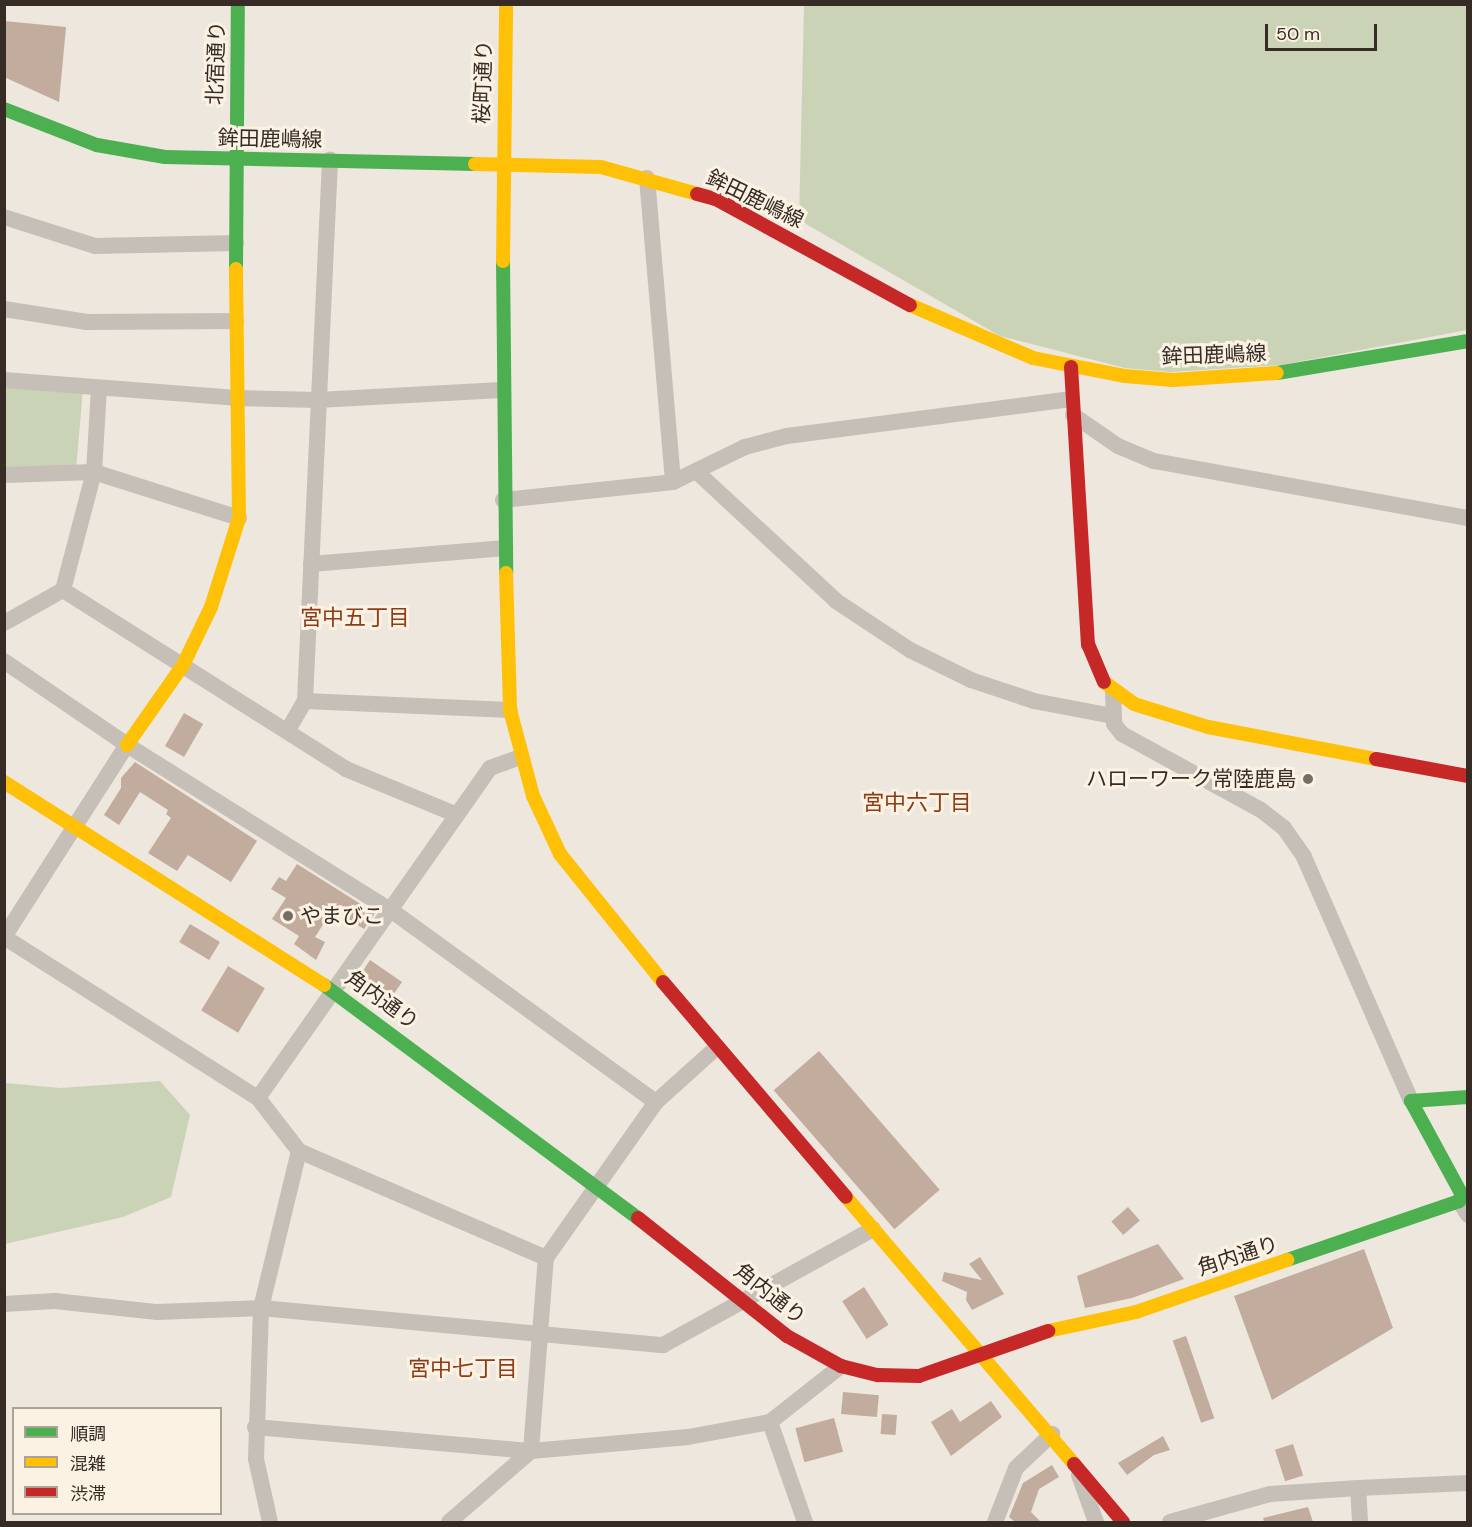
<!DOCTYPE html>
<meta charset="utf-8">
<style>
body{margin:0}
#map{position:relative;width:1472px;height:1527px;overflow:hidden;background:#ede7dd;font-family:"DM Sans","Noto Sans JP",sans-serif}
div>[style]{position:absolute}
.green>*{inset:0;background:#cbd3b6;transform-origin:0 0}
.building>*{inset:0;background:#c2ac9d;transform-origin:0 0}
.street>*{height:16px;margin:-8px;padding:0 8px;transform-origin:8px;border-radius:8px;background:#c5bfb7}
.fast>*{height:14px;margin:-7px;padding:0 7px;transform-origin:7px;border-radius:7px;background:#4caf50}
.slow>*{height:14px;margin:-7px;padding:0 7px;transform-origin:7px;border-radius:7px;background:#ffc107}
.jam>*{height:14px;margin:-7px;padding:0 7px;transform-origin:7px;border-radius:7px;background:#c62828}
.dots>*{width:16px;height:16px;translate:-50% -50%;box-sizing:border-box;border:3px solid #fbf2e3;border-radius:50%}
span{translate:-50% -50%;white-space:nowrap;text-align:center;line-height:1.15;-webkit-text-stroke:6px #fbf2e3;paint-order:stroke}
.street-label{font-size:21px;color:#362c25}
.poi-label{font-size:21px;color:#362c25}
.right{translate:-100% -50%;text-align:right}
.left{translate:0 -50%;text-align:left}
.neighbourhood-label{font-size:22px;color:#8c3c17}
.frame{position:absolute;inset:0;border:6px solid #362c25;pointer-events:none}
.legend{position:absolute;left:12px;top:1407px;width:210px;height:108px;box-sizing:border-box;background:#fbf2e3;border:2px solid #aca397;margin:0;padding:8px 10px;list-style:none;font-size:18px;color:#362c25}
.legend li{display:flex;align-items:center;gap:12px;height:30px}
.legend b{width:30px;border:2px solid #aca397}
.scale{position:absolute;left:1265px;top:24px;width:112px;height:27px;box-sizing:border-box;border:3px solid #362c25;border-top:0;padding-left:8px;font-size:18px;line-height:21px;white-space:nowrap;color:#362c25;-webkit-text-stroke:4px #fbf2e3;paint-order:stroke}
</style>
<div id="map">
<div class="green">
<i style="clip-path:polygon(804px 5px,1467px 5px,1467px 330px,1281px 365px,1171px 372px,1125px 368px,1000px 336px,799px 220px)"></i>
<i style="left:5px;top:386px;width:78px;height:83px;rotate:5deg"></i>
<i style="clip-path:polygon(160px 1081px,190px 1115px,171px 1197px,123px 1217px,5px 1244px,5px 1083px,60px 1088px)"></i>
</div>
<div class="building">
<i style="clip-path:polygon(4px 21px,66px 27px,59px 102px,4px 77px)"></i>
<i style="left:184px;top:713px;width:22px;height:38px;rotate:30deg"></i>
<i style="clip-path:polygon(135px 762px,257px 841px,231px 882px,188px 855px,177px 871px,148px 853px,171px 818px,166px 814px,168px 810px,140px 792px,119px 825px,104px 815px,121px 788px,121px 778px)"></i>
<i style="clip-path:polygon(297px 864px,375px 913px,364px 929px,333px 909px,315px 937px,325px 942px,316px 960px,294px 944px,299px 936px,272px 919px,286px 898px,271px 889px,279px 877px,286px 881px)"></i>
<i style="left:190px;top:924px;width:35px;height:21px;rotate:31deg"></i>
<i style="clip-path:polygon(370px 960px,402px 982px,391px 998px,361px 974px)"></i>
<i style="left:228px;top:966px;width:43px;height:52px;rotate:31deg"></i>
<i style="left:819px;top:1051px;width:184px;height:60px;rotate:49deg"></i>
<i style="left:1128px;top:1207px;width:18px;height:22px;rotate:49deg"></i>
<i style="clip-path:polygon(1158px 1244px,1184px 1279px,1132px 1298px,1085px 1308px,1077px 1276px)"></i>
<i style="clip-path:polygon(1364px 1249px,1393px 1328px,1272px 1400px,1234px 1296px)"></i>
<i style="clip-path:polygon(980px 1257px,1004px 1294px,972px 1310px,966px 1300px,967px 1292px,942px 1281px,944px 1272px,982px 1280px,969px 1264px)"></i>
<i style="left:864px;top:1287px;width:45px;height:26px;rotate:57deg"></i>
<i style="left:1186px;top:1336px;width:87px;height:14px;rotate:71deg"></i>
<i style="left:843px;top:1392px;width:36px;height:22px;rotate:5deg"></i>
<i style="clip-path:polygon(991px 1401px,1002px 1417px,951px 1456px,931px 1422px,952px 1409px,960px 1422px)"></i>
<i style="left:882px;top:1414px;width:15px;height:20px;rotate:4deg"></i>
<i style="left:834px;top:1418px;width:35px;height:40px;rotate:75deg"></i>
<i style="clip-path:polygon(1163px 1436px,1170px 1450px,1154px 1455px,1127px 1475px,1118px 1463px)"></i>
<i style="left:1293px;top:1444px;width:33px;height:19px;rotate:72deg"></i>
<i style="clip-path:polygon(1052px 1465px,1059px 1477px,1039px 1489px,1031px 1512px,1041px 1522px,1015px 1522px,1009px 1517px,1023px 1483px)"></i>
<i style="clip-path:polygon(1308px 1507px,1313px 1522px,1264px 1522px,1263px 1518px)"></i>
</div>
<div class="street">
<i style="left:647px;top:178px;width:305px;rotate:85.1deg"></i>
<i style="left:673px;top:482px;width:80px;rotate:-25.9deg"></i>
<i style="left:745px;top:447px;width:43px;rotate:-14.7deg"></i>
<i style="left:787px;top:436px;width:287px;rotate:-7.4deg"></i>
<i style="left:4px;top:217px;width:96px;rotate:17.7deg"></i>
<i style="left:95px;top:246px;width:141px;rotate:-1.2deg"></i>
<i style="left:4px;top:309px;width:84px;rotate:8.9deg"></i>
<i style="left:87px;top:322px;width:149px;rotate:-0.4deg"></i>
<i style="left:4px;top:380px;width:233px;rotate:4.4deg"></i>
<i style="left:236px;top:398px;width:82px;rotate:1.4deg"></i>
<i style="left:318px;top:400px;width:183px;rotate:-3.1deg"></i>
<i style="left:1073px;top:415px;width:55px;rotate:34.6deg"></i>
<i style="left:1118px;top:446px;width:39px;rotate:23deg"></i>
<i style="left:1154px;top:461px;width:319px;rotate:10.3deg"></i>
<i style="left:698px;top:473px;width:188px;rotate:42.8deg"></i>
<i style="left:836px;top:601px;width:89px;rotate:33.5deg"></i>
<i style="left:910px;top:650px;width:68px;rotate:26.2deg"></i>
<i style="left:971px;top:680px;width:66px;rotate:18.4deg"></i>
<i style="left:1034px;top:701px;width:80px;rotate:10.8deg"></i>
<i style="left:4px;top:475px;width:90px;rotate:-1.9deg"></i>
<i style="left:94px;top:472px;width:152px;rotate:17.6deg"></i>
<i style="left:503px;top:500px;width:171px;rotate:-6deg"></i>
<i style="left:311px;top:564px;width:195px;rotate:-4.7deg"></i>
<i style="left:63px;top:590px;width:335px;rotate:32.3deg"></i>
<i style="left:346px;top:769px;width:120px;rotate:22.5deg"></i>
<i style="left:4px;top:623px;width:68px;rotate:-29.2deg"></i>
<i style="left:63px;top:590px;width:122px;rotate:-75.3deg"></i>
<i style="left:94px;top:472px;width:83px;rotate:-86.6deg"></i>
<i style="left:4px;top:661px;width:149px;rotate:34.3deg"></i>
<i style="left:127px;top:745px;width:313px;rotate:32.1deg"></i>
<i style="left:392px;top:911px;width:326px;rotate:35.9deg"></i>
<i style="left:1113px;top:691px;width:33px;rotate:88deg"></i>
<i style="left:1114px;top:724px;width:13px;rotate:51deg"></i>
<i style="left:1122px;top:734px;width:158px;rotate:28.7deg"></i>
<i style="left:1261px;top:810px;width:29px;rotate:38deg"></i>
<i style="left:1284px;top:828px;width:35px;rotate:55deg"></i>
<i style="left:1304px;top:857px;width:266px;rotate:66.3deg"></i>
<i style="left:305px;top:701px;width:205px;rotate:2.5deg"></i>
<i style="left:288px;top:730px;width:34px;rotate:-60deg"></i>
<i style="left:305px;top:701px;width:542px;rotate:-87.35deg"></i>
<i style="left:4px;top:937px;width:301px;rotate:32.4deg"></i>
<i style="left:258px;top:1098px;width:67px;rotate:52.3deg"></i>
<i style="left:299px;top:1151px;width:162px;rotate:103.6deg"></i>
<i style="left:261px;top:1308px;width:151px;rotate:91.9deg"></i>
<i style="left:256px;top:1459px;width:65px;rotate:77.5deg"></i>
<i style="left:4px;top:937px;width:228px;rotate:-57.4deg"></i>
<i style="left:258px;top:1098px;width:403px;rotate:-54.9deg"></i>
<i style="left:490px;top:768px;width:33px;rotate:-20deg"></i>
<i style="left:299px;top:1151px;width:269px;rotate:23.4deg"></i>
<i style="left:1459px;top:1201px;width:17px;rotate:57deg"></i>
<i style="left:4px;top:1304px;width:51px;rotate:-3.4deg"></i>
<i style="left:55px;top:1301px;width:103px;rotate:6.2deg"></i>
<i style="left:157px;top:1312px;width:104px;rotate:-2.2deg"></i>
<i style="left:261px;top:1308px;width:404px;rotate:5.3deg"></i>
<i style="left:663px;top:1345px;width:240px;rotate:-28.9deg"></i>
<i style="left:770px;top:1422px;width:106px;rotate:70.7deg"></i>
<i style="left:255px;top:1427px;width:277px;rotate:5deg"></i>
<i style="left:531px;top:1451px;width:158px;rotate:-5.1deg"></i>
<i style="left:688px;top:1437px;width:83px;rotate:-10.4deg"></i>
<i style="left:770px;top:1422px;width:90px;rotate:-38.3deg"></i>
<i style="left:1079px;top:1475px;width:50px;rotate:70.1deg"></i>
<i style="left:449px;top:1522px;width:108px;rotate:-40.9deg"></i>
<i style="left:531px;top:1451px;width:194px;rotate:-85.6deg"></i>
<i style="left:546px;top:1258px;width:191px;rotate:-54.8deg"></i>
<i style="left:656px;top:1102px;width:82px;rotate:-42deg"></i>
<i style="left:995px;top:1522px;width:58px;rotate:-68.7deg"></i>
<i style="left:1016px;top:1468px;width:50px;rotate:-43.4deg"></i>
<i style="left:1170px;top:1522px;width:104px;rotate:-15.6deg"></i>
<i style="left:1270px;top:1494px;width:88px;rotate:-3.9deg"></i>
<i style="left:1360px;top:1522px;width:34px;rotate:-93deg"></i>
<i style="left:1358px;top:1488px;width:110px;rotate:-2.6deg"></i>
</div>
<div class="fast">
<i style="left:4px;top:109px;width:100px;rotate:21.2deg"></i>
<i style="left:97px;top:145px;width:69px;rotate:10deg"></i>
<i style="left:165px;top:157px;width:310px;rotate:1.3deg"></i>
<i style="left:503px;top:261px;width:312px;rotate:89.4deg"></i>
<i style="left:236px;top:269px;width:265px;rotate:-89.6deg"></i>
<i style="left:1277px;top:373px;width:194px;rotate:-9.5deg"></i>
<i style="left:324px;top:985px;width:391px;rotate:36.6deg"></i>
<i style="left:1287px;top:1260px;width:182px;rotate:-18.9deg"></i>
<i style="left:1459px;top:1201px;width:7px;rotate:-63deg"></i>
<i style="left:1462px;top:1195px;width:107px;rotate:-118.5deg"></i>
<i style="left:1411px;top:1101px;width:57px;rotate:-4deg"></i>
</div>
<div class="slow">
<i style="left:475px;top:164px;width:126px;rotate:1.4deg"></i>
<i style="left:601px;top:167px;width:100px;rotate:15.7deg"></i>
<i style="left:503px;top:261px;width:257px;rotate:-89.3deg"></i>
<i style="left:910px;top:305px;width:134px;rotate:23.3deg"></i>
<i style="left:1033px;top:358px;width:94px;rotate:11.1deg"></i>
<i style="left:1125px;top:376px;width:48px;rotate:4.8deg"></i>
<i style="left:1173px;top:380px;width:104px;rotate:-3.9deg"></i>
<i style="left:506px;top:573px;width:137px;rotate:88.3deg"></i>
<i style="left:510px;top:710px;width:89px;rotate:75deg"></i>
<i style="left:533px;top:796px;width:64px;rotate:65deg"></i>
<i style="left:560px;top:854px;width:164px;rotate:51.2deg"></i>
<i style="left:1104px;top:682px;width:37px;rotate:36deg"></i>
<i style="left:1134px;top:704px;width:77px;rotate:17.3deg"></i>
<i style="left:1208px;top:727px;width:171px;rotate:10.8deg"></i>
<i style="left:127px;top:745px;width:98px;rotate:-55deg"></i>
<i style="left:183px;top:665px;width:64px;rotate:-64.2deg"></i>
<i style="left:211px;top:607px;width:93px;rotate:-72.5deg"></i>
<i style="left:239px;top:518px;width:249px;rotate:-90.7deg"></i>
<i style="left:4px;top:782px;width:379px;rotate:32.4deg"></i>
<i style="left:846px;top:1197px;width:351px;rotate:49.5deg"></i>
<i style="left:1048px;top:1331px;width:90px;rotate:-12.2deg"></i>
<i style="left:1136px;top:1312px;width:160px;rotate:-19deg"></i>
</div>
<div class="jam">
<i style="left:697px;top:194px;width:20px;rotate:15deg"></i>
<i style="left:716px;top:199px;width:221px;rotate:28.7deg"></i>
<i style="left:1071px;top:367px;width:278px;rotate:86.5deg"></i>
<i style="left:1088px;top:644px;width:41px;rotate:67.2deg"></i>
<i style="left:1376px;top:759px;width:94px;rotate:10.5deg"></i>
<i style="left:663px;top:982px;width:282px;rotate:49.6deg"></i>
<i style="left:638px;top:1218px;width:190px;rotate:38.4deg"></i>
<i style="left:787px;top:1336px;width:62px;rotate:29.1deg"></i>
<i style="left:841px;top:1366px;width:38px;rotate:14deg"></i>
<i style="left:878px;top:1375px;width:41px;rotate:1.4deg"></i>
<i style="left:919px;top:1376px;width:137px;rotate:-19.2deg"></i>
<i style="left:1074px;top:1464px;width:76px;rotate:49.8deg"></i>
</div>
<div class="dots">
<i style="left:1308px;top:779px;background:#766d65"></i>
<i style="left:288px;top:916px;background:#766d65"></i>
</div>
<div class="street-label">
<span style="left:216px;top:63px;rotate:-88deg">北宿通り</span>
<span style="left:483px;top:82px;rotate:-88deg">桜町通り</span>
<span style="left:270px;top:139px;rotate:1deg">鉾田鹿嶋線</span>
<span style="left:755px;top:199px;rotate:26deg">鉾田鹿嶋線</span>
<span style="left:1214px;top:355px;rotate:-2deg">鉾田鹿嶋線</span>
<span style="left:382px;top:1000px;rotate:36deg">角内通り</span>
<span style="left:1238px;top:1256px;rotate:-18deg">角内通り</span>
<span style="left:770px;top:1294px;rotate:38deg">角内通り</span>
</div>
<div class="poi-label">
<span class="right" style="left:1296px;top:779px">ハローワーク常陸鹿島</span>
<span class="left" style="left:300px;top:916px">やまびこ</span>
</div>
<div class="neighbourhood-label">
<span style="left:355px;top:618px">宮中五丁目</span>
<span style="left:917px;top:803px">宮中六丁目</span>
<span style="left:463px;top:1369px">宮中七丁目</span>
</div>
<div class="frame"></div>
<ul class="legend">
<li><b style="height:8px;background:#4caf50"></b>順調</li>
<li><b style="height:8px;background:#ffc107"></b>混雑</li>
<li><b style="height:8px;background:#c62828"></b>渋滞</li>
</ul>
<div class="scale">50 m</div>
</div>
